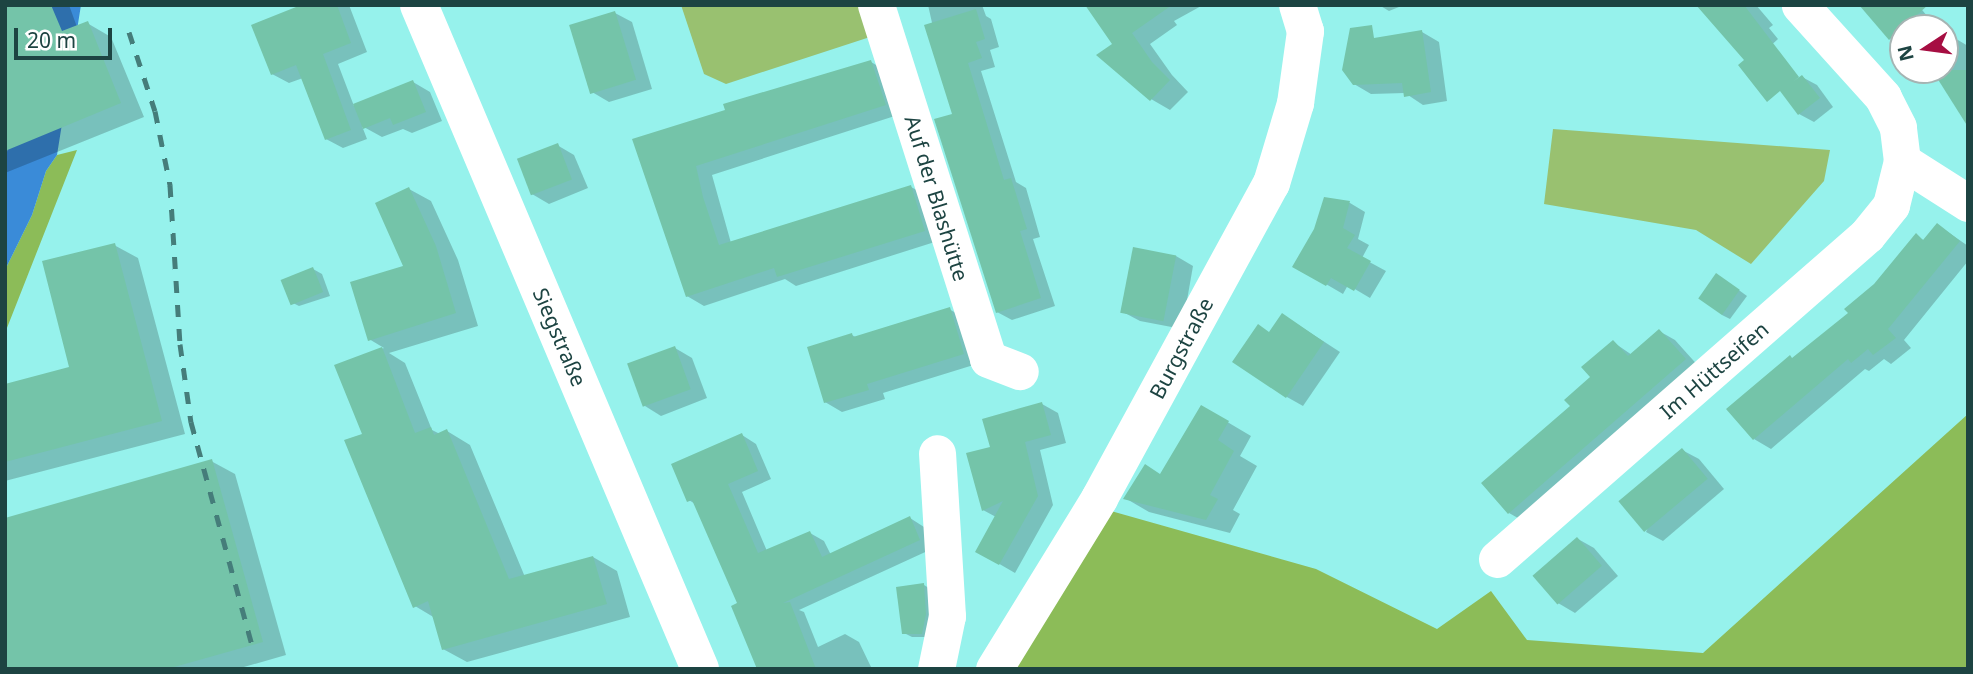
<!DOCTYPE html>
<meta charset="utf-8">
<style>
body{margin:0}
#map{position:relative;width:1973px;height:674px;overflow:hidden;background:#96f2ec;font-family:"Noto Sans",sans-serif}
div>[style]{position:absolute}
.green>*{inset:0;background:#99c170}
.forest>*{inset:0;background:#8cbc58}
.water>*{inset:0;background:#3a8bd8}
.shadow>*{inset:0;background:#0003}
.building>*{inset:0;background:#74c4a9;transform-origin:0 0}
.minor>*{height:37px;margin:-18.5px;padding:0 18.5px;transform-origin:18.5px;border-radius:18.5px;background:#fff}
.tertiary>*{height:38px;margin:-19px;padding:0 19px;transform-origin:19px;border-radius:19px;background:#fff}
.rail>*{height:5px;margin-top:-2.5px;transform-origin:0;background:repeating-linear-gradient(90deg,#457d7a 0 12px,transparent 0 24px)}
span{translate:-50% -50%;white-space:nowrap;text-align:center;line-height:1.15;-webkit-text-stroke:5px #fff;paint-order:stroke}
.street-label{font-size:21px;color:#1d4442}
.frame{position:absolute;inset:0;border:7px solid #1d4442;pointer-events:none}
.north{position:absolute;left:1889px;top:14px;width:70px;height:70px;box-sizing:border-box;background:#fff;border:2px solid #a5b4b3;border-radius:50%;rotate:257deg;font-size:19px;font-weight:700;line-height:28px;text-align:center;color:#1d4442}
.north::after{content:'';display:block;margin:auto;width:24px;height:32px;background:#a60e42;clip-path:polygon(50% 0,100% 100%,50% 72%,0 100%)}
.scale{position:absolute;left:14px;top:28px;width:98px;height:32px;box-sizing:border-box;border:4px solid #1d4442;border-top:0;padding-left:9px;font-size:21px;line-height:24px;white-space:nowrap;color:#1d4442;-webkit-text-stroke:5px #fff;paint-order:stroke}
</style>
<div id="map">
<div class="green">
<i style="clip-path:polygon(681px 5px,860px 5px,870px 37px,726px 84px,704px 74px)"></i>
<i style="clip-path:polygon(1553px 129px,1830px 150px,1824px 181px,1751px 264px,1696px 230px,1544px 204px)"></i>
</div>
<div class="forest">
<i style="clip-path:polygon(77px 150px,5px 333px,5px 270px,32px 215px,46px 171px,57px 155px)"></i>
<i style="clip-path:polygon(1968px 414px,1968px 669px,1015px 669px,1111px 511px,1316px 569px,1437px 629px,1491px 591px,1527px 640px,1703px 653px)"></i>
</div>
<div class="water">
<i style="clip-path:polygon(39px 5px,81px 5px,57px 155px,46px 171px,32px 215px,5px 270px,5px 161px)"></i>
</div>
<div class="shadow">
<i style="clip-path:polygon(5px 5px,69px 5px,77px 27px,87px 23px,111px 37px,144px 117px,5px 173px)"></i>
<i style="clip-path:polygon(306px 5px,349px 5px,367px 52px,338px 64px,354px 106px,413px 82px,430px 92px,442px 121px,412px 133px,403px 129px,382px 137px,362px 126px,367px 139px,343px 148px,326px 139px,303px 78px,289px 83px,272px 74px)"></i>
<i style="clip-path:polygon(928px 5px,982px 5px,986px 16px,991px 19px,999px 47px,990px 50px,995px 67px,981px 71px,1016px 182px,1026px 188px,1040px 237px,1033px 239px,1055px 306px,1012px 320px,997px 312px)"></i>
<i style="clip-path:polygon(1088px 5px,1203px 5px,1174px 21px,1177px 25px,1150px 44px,1172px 75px,1188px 92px,1170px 110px,1151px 99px)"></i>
<i style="clip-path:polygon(1379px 5px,1404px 5px,1389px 11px)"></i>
<i style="clip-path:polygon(1698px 5px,1756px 5px,1773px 25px,1769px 28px,1778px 39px,1754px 61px)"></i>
<i style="clip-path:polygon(1918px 5px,1937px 28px,1903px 28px,1903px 46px,1890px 38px)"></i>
<i style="clip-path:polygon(615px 13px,632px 22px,652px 89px,609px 102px,592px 92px)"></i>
<i style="clip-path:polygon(1422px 32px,1439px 42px,1447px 101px,1423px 105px,1405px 93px,1371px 94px,1354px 84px)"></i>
<i style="clip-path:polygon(1945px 37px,1951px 44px,1958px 40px,1968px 46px,1968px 116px,1934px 70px,1945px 70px)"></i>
<i style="clip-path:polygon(871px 62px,888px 72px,901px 114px,712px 175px,731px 243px,911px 187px,928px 196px,941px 240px,796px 286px,785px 279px,704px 306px,687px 296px,635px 141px)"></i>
<i style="clip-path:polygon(1802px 77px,1817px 85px,1833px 107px,1814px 122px,1799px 114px)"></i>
<i style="clip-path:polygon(557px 145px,574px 155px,588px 188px,549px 204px,532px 194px)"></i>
<i style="clip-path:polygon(409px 189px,431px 201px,458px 260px,478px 326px,389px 353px,405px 363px,432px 430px,440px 434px,447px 431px,470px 445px,525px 577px,593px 557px,617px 571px,630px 617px,467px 662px,443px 649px,435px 618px,415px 606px,364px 435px,336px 366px,384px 348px,369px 339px,405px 267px)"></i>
<i style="clip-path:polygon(1325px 198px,1350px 203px,1365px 212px,1358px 239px,1369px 245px,1362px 258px,1386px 271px,1370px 298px,1348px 285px,1343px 294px,1295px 266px,1316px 230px)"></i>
<i style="clip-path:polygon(1938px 225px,1968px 246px,1968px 261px,1904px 340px,1911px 348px,1891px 364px,1884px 359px,1869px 371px,1865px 369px,1771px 449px,1754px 439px,1794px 359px,1850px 314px,1916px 236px,1925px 241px)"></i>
<i style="clip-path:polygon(114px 245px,138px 258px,185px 434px,5px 481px,5px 386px,71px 368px)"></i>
<i style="clip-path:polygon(1176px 256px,1193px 266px,1182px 329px,1140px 321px,1123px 312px)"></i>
<i style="clip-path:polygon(313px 269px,322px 274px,330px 296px,299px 306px,291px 302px)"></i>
<i style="clip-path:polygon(1725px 280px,1747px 296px,1730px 319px,1722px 315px)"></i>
<i style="clip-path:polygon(949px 309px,966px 319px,980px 363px,883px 393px,885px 399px,842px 412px,825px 402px,852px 335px,857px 338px)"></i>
<i style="clip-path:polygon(1283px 315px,1340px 352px,1303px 406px,1287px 397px,1270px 333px)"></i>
<i style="clip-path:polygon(1659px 331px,1675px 340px,1701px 369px,1525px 522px,1509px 513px,1613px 342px,1632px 355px)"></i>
<i style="clip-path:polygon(675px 348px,692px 358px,707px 398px,661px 416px,645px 406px)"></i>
<i style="clip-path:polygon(1042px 404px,1058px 413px,1066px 443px,1040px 450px,1053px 505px,1015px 573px,977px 551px,996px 517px,983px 510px,992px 448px)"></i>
<i style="clip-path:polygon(1202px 407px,1251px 436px,1240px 456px,1257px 466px,1233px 510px,1240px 514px,1230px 533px,1149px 512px,1125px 498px,1161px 476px)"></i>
<i style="clip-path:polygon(742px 435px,756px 444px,771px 479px,742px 492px,767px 551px,810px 533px,824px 541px,831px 555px,910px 518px,924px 527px,934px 548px,799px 610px,804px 612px,818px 647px,845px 634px,859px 642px,872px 669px,767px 669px,695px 504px,689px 500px)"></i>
<i style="clip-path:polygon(1682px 450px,1699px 459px,1724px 489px,1663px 541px,1646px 532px)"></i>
<i style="clip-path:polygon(211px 461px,235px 474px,286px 655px,237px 669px,5px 669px)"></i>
<i style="clip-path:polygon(1578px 539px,1594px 548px,1618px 576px,1575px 613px,1558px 603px)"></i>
<i style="clip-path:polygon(924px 585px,932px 590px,930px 637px,912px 637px,904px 633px)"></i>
</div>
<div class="building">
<i style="clip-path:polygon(5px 5px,51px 5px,62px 31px,88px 21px,121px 103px,5px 151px)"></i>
<i style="clip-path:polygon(301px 5px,337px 5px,351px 43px,323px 54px,351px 130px,325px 140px,296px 65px,271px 75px,251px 25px)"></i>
<i style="clip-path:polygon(1085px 5px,1172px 5px,1132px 33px,1152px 62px,1170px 80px,1150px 101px,1096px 55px,1112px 44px)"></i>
<i style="clip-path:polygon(1696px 5px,1744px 5px,1799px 77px,1794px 81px,1802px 75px,1820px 98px,1798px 115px,1780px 91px,1767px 102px,1738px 65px,1744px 60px)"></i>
<i style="clip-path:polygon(1859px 5px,1928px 5px,1889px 40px)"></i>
<i style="clip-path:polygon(976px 9px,985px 39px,976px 42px,982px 58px,968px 63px,1004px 180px,1011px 178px,1027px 229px,1020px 231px,1041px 298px,996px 313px,934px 119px,952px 114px,924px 25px)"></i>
<i style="left:615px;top:11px;width:72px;height:48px;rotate:73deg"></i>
<i style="clip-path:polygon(1372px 25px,1374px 38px,1422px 30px,1431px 92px,1404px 97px,1402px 83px,1353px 85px,1342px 70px,1350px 28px)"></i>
<i style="clip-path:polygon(871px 60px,886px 105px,696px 166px,703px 197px,719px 245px,911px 185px,925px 231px,777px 277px,774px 268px,686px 297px,632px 139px,725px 110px,723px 104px)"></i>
<i style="clip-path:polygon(1932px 70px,1968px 70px,1968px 127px)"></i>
<i style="clip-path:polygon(413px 80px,426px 112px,393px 125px,390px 118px,363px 129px,353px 104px)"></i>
<i style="left:558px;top:143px;width:39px;height:44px;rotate:69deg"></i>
<i style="clip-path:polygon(409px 187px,436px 246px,456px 313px,368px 341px,350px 282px,403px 266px,375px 203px)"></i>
<i style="clip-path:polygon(1324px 197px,1350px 201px,1343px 228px,1355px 235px,1347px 248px,1371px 261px,1354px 291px,1331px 278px,1326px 286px,1292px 267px,1314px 229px)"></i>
<i style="clip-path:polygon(1937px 223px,1960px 241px,1888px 329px,1896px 338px,1873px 355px,1868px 349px,1851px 363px,1848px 359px,1753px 440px,1726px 409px,1790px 355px,1792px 358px,1848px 313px,1844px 309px,1874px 284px,1916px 233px,1923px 240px)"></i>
<i style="clip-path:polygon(115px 243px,162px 421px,5px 462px,5px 384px,69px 367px,42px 261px)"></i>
<i style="left:1133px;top:247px;width:44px;height:67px;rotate:11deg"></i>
<i style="left:313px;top:267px;width:27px;height:35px;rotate:68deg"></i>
<i style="left:1716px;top:273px;width:29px;height:31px;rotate:35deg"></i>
<i style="clip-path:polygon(950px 307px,964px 354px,867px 384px,869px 390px,824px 403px,807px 347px,852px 333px,853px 337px)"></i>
<i style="clip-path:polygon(1282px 313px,1324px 342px,1286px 398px,1232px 362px,1258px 324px,1269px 332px)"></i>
<i style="clip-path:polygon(1659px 329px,1686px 359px,1508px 514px,1481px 483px,1570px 406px,1564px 400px,1590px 377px,1581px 367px,1613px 340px,1628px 356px)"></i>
<i style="left:675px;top:346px;width:46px;height:51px;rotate:70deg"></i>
<i style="clip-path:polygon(382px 347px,415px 433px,431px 427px,434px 435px,447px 429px,509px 579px,593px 556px,607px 604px,442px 650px,428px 601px,413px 608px,344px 440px,362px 434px,334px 365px)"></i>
<i style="clip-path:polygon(1042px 402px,1051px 435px,1025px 442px,1038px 496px,999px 565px,975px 552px,1003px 501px,982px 511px,966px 453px,990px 447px,982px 419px)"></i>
<i style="clip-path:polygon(1201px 405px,1229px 421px,1218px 440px,1234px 451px,1210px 495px,1218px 499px,1206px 520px,1123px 499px,1145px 464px,1160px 474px)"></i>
<i style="clip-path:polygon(742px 433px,758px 471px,728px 484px,758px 553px,810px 531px,822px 557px,910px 516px,920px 540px,783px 603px,790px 602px,816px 669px,757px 669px,731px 606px,737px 603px,692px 500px,687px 502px,671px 464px)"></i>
<i style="left:1682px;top:448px;width:40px;height:83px;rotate:50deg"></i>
<i style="clip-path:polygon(212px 459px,263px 642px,167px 669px,5px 669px,5px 518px)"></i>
<i style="left:1577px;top:537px;width:38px;height:59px;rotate:49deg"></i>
<i style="clip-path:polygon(924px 583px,926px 614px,922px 634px,902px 634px,896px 587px)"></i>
</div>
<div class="minor">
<i style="left:876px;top:5px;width:371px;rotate:72.4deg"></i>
<i style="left:988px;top:359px;width:34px;rotate:21deg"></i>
<i style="left:1902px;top:161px;width:78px;rotate:32.5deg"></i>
<i style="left:1497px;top:559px;width:492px;rotate:-41.2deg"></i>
<i style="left:1867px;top:235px;width:38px;rotate:-51deg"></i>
<i style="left:1891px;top:205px;width:45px;rotate:-76deg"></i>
<i style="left:1902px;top:161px;width:34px;rotate:-97deg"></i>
<i style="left:1898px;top:127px;width:34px;rotate:-117deg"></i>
<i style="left:1883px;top:97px;width:124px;rotate:-132.1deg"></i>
<i style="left:936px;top:669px;width:54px;rotate:-78.3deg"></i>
<i style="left:947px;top:616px;width:163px;rotate:-93.5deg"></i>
<i style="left:994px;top:669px;width:201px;rotate:-58.4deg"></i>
<i style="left:1099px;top:498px;width:359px;rotate:-61.4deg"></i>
<i style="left:1271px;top:183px;width:84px;rotate:-73.3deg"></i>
<i style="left:1295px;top:103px;width:73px;rotate:-82.1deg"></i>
<i style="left:1305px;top:31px;width:27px;rotate:-107deg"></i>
</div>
<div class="tertiary">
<i style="left:419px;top:5px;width:721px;rotate:67.06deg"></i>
</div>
<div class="rail">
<i style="left:129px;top:32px;width:83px;rotate:71.8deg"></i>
<i style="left:155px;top:111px;width:76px;rotate:78.5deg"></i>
<i style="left:170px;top:185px;width:159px;rotate:86.4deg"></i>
<i style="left:180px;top:344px;width:79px;rotate:82deg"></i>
<i style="left:191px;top:422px;width:231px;rotate:74.7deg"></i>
</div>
<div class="street-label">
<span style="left:937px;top:198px;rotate:73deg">Auf der Blashütte</span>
<span style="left:560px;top:337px;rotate:67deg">Siegstraße</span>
<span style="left:1181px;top:348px;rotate:-62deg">Burgstraße</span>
<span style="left:1714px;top:370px;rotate:-41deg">Im Hüttseifen</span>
</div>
<div class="frame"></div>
<div class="north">N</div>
<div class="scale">20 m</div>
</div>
